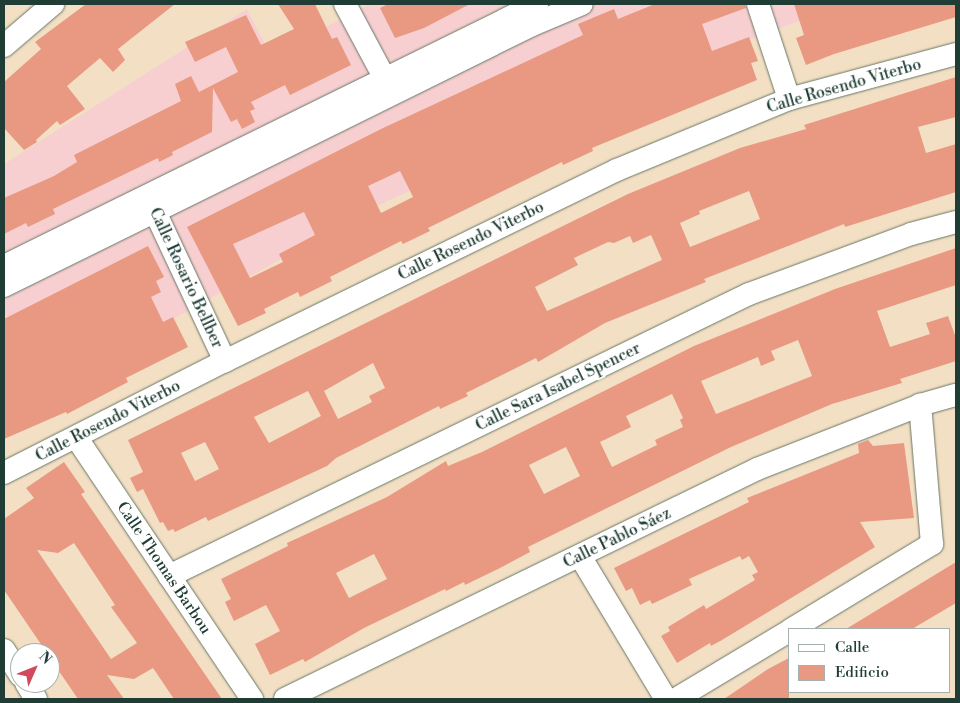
<!DOCTYPE html>
<meta charset="utf-8">
<style>
body{margin:0}
#map{position:relative;width:960px;height:703px;overflow:hidden;background:#f3e0c4;font-family:"Libre Bodoni",serif}
div>[style]{position:absolute}
.built>*{inset:0;background:#f7cfd0}
.building>*{inset:0;background:#e99882}
.roads{filter:drop-shadow(0 0 1px #697666) drop-shadow(0 0 1px #697666)}
.minor>*{height:22px;margin:-11px;padding:0 11px;transform-origin:11px;border-radius:11px;background:#fff}
span{translate:-50% -50%;white-space:nowrap;text-align:center;line-height:1.15;-webkit-text-stroke:4px #fff;paint-order:stroke}
.street-label{font-size:16px;color:#1f3d34}
.frame{position:absolute;inset:0;border:5px solid #1f3d34;pointer-events:none}
.legend{position:absolute;left:788px;top:628px;width:162px;height:65px;box-sizing:border-box;background:#fff;border:1px solid #a5b1ae;margin:0;padding:6px 9px;list-style:none;font-size:15px;color:#1f3d34}
.legend li{display:flex;align-items:center;gap:10px;height:25px}
.legend b{width:25px;border:1px solid #a5b1ae}
.north{position:absolute;left:10px;top:643px;width:50px;height:50px;box-sizing:border-box;background:#fff;border:1px solid #a5b1ae;border-radius:50%;rotate:46deg;font-size:14px;font-weight:700;line-height:20px;text-align:center;color:#1f3d34}
.north::after{content:'';display:block;margin:auto;width:18px;height:22px;background:#d1495b;clip-path:polygon(50% 0,100% 100%,50% 72%,0 100%)}
</style>
<div id="map">
<div class="built">
<i style="clip-path:polygon(369px 4px,846px 4px,678px 66px,375px 207px,4px 413px,4px 164px,247px 9px,271px 56px)"></i>
</div>
<div class="building">
<i style="clip-path:polygon(86px 4px,175px 4px,118px 49px,125px 60px,113px 72px,100px 58px,67px 86px,85px 109px,60px 125px,57px 121px,36px 140px,37px 142px,24px 150px,4px 128px,4px 82px,41px 49px,35px 42px)"></i>
<i style="clip-path:polygon(278px 4px,315px 4px,332px 39px,337px 37px,351px 65px,290px 95px,285px 85px,251px 102px,255px 109px,250px 111px,255px 122px,242px 129px,237px 119px,231px 122px,213px 88px,212px 132px,172px 152px,173px 155px,159px 162px,158px 158px,53px 209px,55px 214px,28px 227px,26px 223px,4px 234px,4px 198px,54px 176px,77px 162px,74px 155px,181px 101px,175px 84px,191px 76px,199px 92px,238px 72px,226px 47px,195px 62px,185px 42px,246px 15px,261px 45px,294px 29px)"></i>
<i style="clip-path:polygon(388px 4px,470px 4px,424px 28px,395px 38px,380px 8px)"></i>
<i style="clip-path:polygon(evenodd,655px 4px,745px 4px,746px 8px,702px 24px,712px 51px,749px 37px,758px 61px,751px 63px,757px 80px,592px 148px,593px 151px,563px 165px,562px 162px,428px 228px,430px 231px,403px 244px,401px 241px,330px 277px,332px 281px,300px 297px,298px 292px,264px 309px,266px 313px,238px 326px,187px 227px,381px 129px,583px 35px,578px 24px,614px 9px,618px 19px,655px 4px,400px 171px,413px 197px,381px 213px,368px 186px,400px 171px,655px 4px,304px 212px,315px 235px,279px 254px,283px 262px,250px 278px,233px 244px,304px 212px)"></i>
<i style="clip-path:polygon(794px 4px,956px 4px,956px 17px,834px 54px,806px 65px,796px 38px,804px 35px)"></i>
<i style="clip-path:polygon(evenodd,956px 77px,956px 117px,918px 127px,926px 153px,956px 144px,956px 192px,845px 227px,844px 224px,704px 279px,706px 282px,605px 323px,538px 362px,536px 358px,466px 393px,468px 396px,440px 409px,439px 406px,336px 458px,327px 466px,208px 521px,206px 517px,175px 532px,173px 529px,168px 531px,163px 522px,160px 523px,143px 489px,137px 492px,130px 478px,143px 472px,128px 440px,628px 194px,740px 148px,806px 129px,804px 125px,956px 77px,749px 191px,760px 219px,690px 247px,680px 223px,700px 214px,699px 211px,749px 191px,956px 77px,651px 235px,662px 260px,547px 311px,535px 287px,578px 265px,574px 258px,608px 242px,614px 243px,630px 236px,633px 243px,651px 235px,956px 77px,373px 363px,385px 388px,369px 396px,372px 402px,338px 419px,324px 391px,373px 363px,956px 77px,308px 391px,321px 416px,269px 443px,254px 417px,308px 391px,956px 77px,205px 442px,219px 469px,195px 481px,181px 453px,205px 442px)"></i>
<i style="clip-path:polygon(148px 246px,164px 277px,156px 281px,161px 292px,151px 297px,163px 322px,173px 317px,188px 347px,126px 378px,128px 382px,67px 414px,66px 412px,4px 439px,4px 319px)"></i>
<i style="clip-path:polygon(evenodd,956px 248px,956px 285px,877px 311px,890px 347px,930px 334px,926px 323px,948px 316px,956px 338px,956px 361px,900px 379px,902px 383px,832px 404px,731px 447px,528px 547px,530px 552px,498px 569px,465px 585px,464px 582px,446px 591px,445px 589px,364px 628px,305px 662px,303px 659px,270px 675px,255px 644px,280px 631px,266px 605px,234px 621px,225px 602px,231px 599px,221px 579px,288px 546px,287px 543px,387px 497px,446px 461px,448px 466px,482px 452px,694px 346px,835px 289px,956px 248px,798px 340px,812px 376px,716px 414px,701px 381px,758px 357px,761px 366px,775px 360px,771px 351px,798px 340px,956px 248px,672px 394px,683px 418px,680px 420px,683px 427px,655px 440px,657px 445px,612px 467px,600px 442px,631px 427px,626px 416px,672px 394px,956px 248px,566px 447px,580px 476px,544px 494px,529px 465px,566px 447px,956px 248px,374px 554px,387px 579px,349px 598px,336px 573px,374px 554px)"></i>
<i style="clip-path:polygon(868px 440px,873px 446px,904px 443px,914px 518px,860px 522px,875px 547px,722px 640px,711px 646px,710px 643px,677px 663px,661px 636px,670px 631px,668px 627px,704px 605px,706px 609px,755px 580px,752px 575px,758px 572px,749px 556px,742px 560px,740px 556px,689px 579px,692px 585px,652px 604px,650px 600px,640px 605px,632px 588px,626px 591px,614px 568px,749px 502px,747px 498px,859px 453px,858px 444px)"></i>
<i style="clip-path:polygon(evenodd,64px 462px,85px 492px,81px 494px,222px 699px,174px 699px,153px 668px,134px 679px,107px 675px,124px 699px,78px 699px,50px 658px,50px 653px,47px 653px,4px 590px,4px 519px,34px 498px,26px 488px,64px 462px,74px 543px,115px 605px,111px 607px,137px 643px,111px 659px,37px 550px,58px 553px,74px 543px)"></i>
<i style="clip-path:polygon(956px 562px,956px 603px,912px 629px,846px 629px)"></i>
<i style="clip-path:polygon(789px 658px,789px 699px,724px 699px,768px 669px)"></i>
</div>
<div class="roads">
<div class="minor">
<i style="left:345px;top:4px;width:83px;rotate:61.9deg"></i>
<i style="left:758px;top:4px;width:100px;rotate:71.9deg"></i>
<i style="left:4px;top:46px;width:65px;rotate:-40.6deg"></i>
<i style="left:149px;top:199px;width:179px;rotate:64.9deg"></i>
<i style="left:4px;top:266px;width:594px;rotate:-26.18deg"></i>
<i style="left:4px;top:286px;width:589px;rotate:-26.3deg"></i>
<i style="left:532px;top:25px;width:54px;rotate:-22.8deg"></i>
<i style="left:76px;top:437px;width:316px;rotate:56.1deg"></i>
<i style="left:4px;top:473px;width:248px;rotate:-26.9deg"></i>
<i style="left:225px;top:361px;width:436px;rotate:-26deg"></i>
<i style="left:617px;top:170px;width:186px;rotate:-22.4deg"></i>
<i style="left:789px;top:99px;width:173px;rotate:-15.1deg"></i>
<i style="left:580px;top:556px;width:167px;rotate:59deg"></i>
<i style="left:169px;top:576px;width:645px;rotate:-25.93deg"></i>
<i style="left:749px;top:294px;width:173px;rotate:-20.3deg"></i>
<i style="left:911px;top:234px;width:47px;rotate:-14.9deg"></i>
<i style="left:792px;top:629px;width:164px;rotate:-31.3deg"></i>
<i style="left:932px;top:544px;width:140px;rotate:-94.9deg"></i>
<i style="left:4px;top:650px;width:30px;rotate:57deg"></i>
<i style="left:26px;top:683px;width:19px;rotate:58deg"></i>
<i style="left:285px;top:699px;width:525px;rotate:-25.98deg"></i>
<i style="left:757px;top:469px;width:175px;rotate:-21.4deg"></i>
<i style="left:920px;top:405px;width:37px;rotate:-16deg"></i>
<i style="left:676px;top:699px;width:132px;rotate:-31deg"></i>
</div>
</div>
<div class="street-label">
<span style="left:844px;top:86px;rotate:-16deg">Calle Rosendo Viterbo</span>
<span style="left:471px;top:241px;rotate:-26deg">Calle Rosendo Viterbo</span>
<span style="left:186px;top:278px;rotate:65deg">Calle Rosario Bellber</span>
<span style="left:558px;top:387px;rotate:-26deg">Calle Sara Isabel Spencer</span>
<span style="left:108px;top:421px;rotate:-27deg">Calle Rosendo Viterbo</span>
<span style="left:617px;top:538px;rotate:-26deg">Calle Pablo Sáez</span>
<span style="left:164px;top:568px;rotate:56deg">Calle Thomas Barbou</span>
</div>
<div class="frame"></div>
<ul class="legend">
<li><b style="height:6px;background:#fff"></b>Calle</li>
<li><b style="height:14px;background:#e99882"></b>Edificio</li>
</ul>
<div class="north">N</div>
</div>
